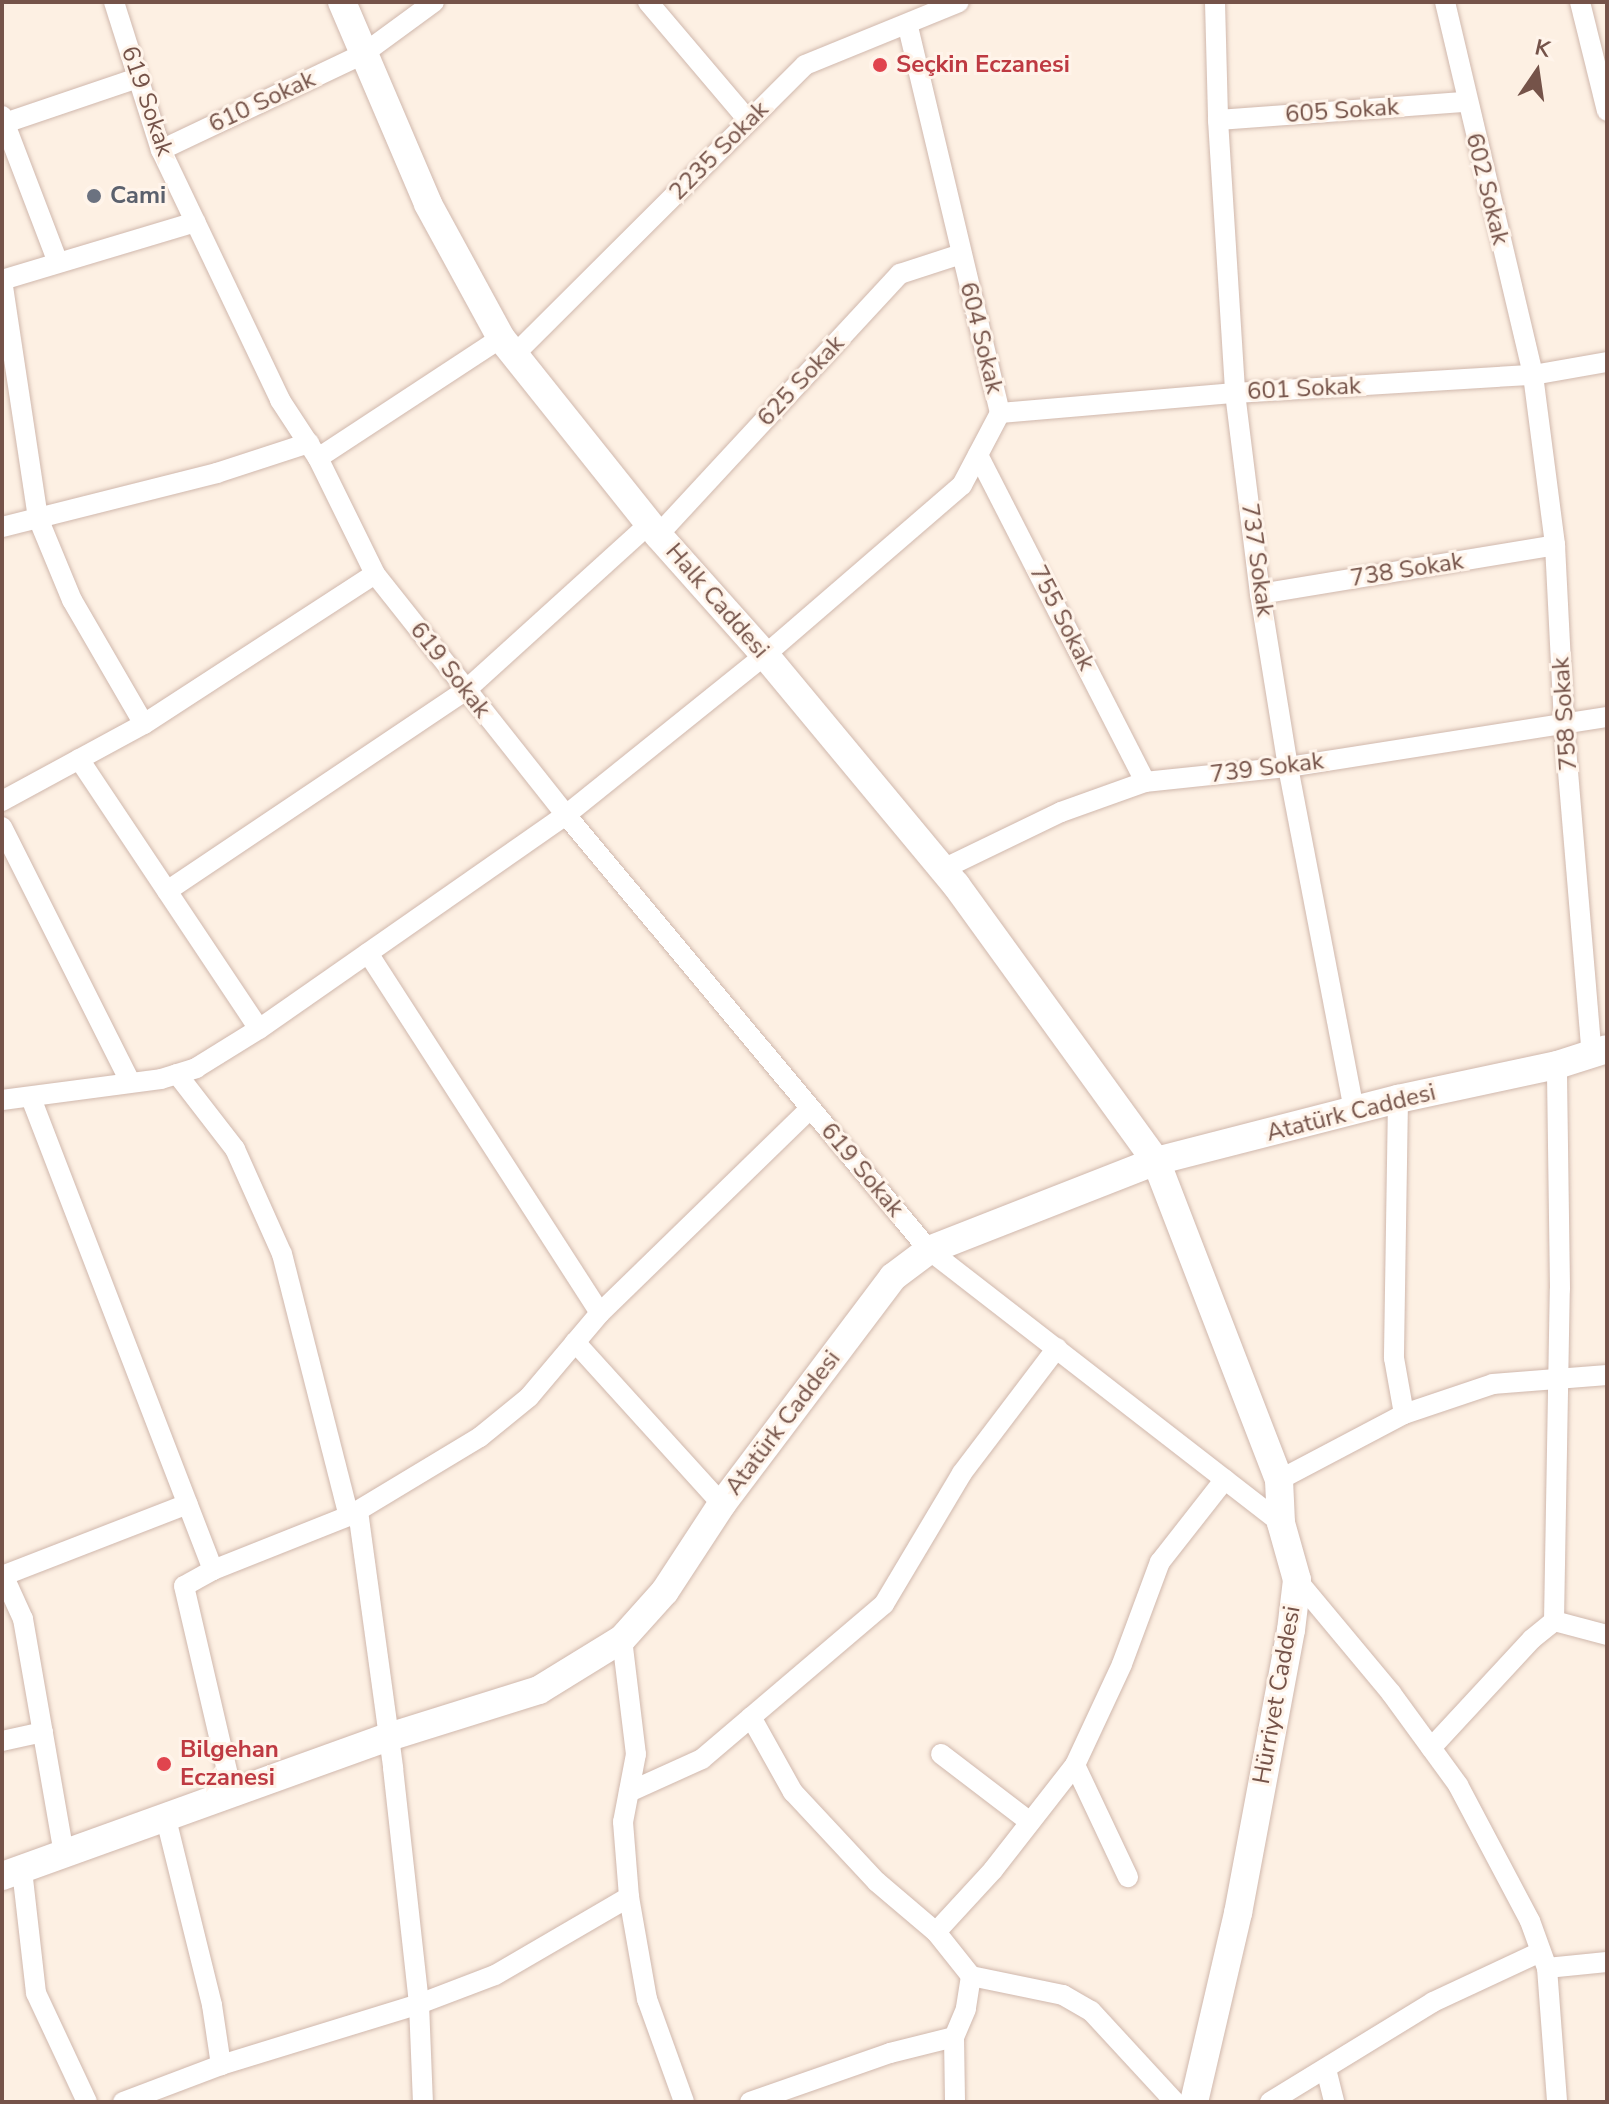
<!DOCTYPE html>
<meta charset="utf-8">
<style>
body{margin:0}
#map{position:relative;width:1609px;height:2104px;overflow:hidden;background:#fdf0e3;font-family:"Nunito Sans",sans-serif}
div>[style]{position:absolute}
.roads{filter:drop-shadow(0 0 2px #d0b8ad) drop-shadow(0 0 2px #d0b8ad)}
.street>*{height:20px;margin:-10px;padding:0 10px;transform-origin:10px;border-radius:10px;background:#fff}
.secondary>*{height:28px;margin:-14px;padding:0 14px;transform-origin:14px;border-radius:14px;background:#fff}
.dots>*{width:22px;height:22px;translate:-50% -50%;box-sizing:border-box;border:4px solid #fff4ea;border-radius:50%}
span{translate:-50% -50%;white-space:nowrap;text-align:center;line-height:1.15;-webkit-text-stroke:6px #fff4ea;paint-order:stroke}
.health-label{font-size:24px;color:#be3a42;font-weight:700}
.left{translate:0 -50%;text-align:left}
.street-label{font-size:24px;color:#755349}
.worship-label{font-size:24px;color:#5b616d;font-weight:700}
.frame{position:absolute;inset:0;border:4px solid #755349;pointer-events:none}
.north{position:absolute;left:1497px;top:32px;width:80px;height:80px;-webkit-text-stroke:6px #fff4ea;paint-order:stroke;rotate:13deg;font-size:22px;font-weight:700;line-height:32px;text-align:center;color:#755349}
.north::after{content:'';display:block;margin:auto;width:28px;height:36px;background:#755349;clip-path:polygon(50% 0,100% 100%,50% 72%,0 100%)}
</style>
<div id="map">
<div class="roads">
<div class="street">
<i style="left:114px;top:2px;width:155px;rotate:72.4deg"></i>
<i style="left:161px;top:150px;width:277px;rotate:64.5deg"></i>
<i style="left:280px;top:400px;width:69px;rotate:56.8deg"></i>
<i style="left:318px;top:458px;width:129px;rotate:63.8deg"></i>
<i style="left:375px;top:574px;width:308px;rotate:51.6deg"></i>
<i style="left:566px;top:815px;width:567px;rotate:50.16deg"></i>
<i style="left:929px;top:1250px;width:445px;rotate:37.8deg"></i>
<i style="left:648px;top:2px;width:156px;rotate:49.7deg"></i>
<i style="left:1215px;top:2px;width:118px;rotate:88.5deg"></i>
<i style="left:1218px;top:120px;width:274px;rotate:86.4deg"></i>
<i style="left:1235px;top:393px;width:203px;rotate:82.9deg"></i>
<i style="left:1260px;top:594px;width:175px;rotate:80.8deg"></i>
<i style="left:1288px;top:767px;width:350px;rotate:79.1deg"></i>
<i style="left:1445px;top:2px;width:383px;rotate:76.7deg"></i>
<i style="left:1533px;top:375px;width:171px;rotate:82.6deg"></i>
<i style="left:1555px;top:545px;width:179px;rotate:87.1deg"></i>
<i style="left:1564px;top:724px;width:331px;rotate:85.2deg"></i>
<i style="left:1580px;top:2px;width:112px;rotate:76.1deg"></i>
<i style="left:2px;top:116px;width:157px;rotate:69.1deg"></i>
<i style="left:1218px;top:120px;width:249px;rotate:-4.2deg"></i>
<i style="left:2px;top:124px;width:144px;rotate:-18.7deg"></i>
<i style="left:161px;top:150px;width:224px;rotate:-25.4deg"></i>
<i style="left:363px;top:54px;width:88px;rotate:-36.2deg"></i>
<i style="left:2px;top:280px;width:241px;rotate:81.4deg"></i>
<i style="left:38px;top:518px;width:89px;rotate:67.5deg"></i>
<i style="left:72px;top:600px;width:143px;rotate:59.9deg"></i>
<i style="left:2px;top:280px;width:202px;rotate:-16.7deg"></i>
<i style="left:515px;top:354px;width:409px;rotate:-44.9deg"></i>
<i style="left:805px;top:65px;width:166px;rotate:-22.2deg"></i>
<i style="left:1000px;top:413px;width:236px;rotate:-4.9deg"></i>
<i style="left:1235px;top:393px;width:299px;rotate:-3.5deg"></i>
<i style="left:1533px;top:375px;width:75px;rotate:-10deg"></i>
<i style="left:978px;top:455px;width:367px;rotate:62.9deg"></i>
<i style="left:318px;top:458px;width:219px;rotate:-33.3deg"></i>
<i style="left:2px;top:527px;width:222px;rotate:-14.1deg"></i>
<i style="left:217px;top:473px;width:97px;rotate:-18.1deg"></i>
<i style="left:658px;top:535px;width:356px;rotate:-47.2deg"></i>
<i style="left:900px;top:274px;width:64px;rotate:-18.2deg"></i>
<i style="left:1260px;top:594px;width:299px;rotate:-9.4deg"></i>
<i style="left:79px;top:759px;width:324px;rotate:56.3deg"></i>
<i style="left:2px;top:801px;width:162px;rotate:-28.5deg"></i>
<i style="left:144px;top:724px;width:275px;rotate:-33deg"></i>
<i style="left:2px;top:827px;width:284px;rotate:63.3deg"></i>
<i style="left:943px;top:869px;width:131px;rotate:-25.8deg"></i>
<i style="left:1061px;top:812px;width:89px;rotate:-19.7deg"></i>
<i style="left:1145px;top:782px;width:144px;rotate:-6deg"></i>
<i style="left:1288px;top:767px;width:323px;rotate:-8.9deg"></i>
<i style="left:167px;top:891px;width:360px;rotate:-33.9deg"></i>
<i style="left:466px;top:690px;width:247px;rotate:-42.2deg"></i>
<i style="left:368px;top:953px;width:428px;rotate:57.2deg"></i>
<i style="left:177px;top:1074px;width:95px;rotate:52.3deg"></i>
<i style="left:235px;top:1149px;width:115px;rotate:65.9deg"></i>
<i style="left:282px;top:1254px;width:270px;rotate:75.7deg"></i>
<i style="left:31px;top:1098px;width:506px;rotate:68.91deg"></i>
<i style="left:213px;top:1570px;width:146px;rotate:-21.7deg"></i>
<i style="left:349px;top:1516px;width:153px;rotate:-31.1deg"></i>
<i style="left:480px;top:1437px;width:63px;rotate:-39.2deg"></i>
<i style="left:529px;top:1397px;width:110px;rotate:-49.8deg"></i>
<i style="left:600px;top:1313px;width:293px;rotate:-44.2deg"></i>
<i style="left:1398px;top:1099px;width:259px;rotate:90.9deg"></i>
<i style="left:1394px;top:1358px;width:57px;rotate:79.9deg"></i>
<i style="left:2px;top:1100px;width:160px;rotate:-7.5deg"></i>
<i style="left:161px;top:1079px;width:37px;rotate:-17deg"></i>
<i style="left:196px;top:1068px;width:74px;rotate:-31.8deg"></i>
<i style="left:259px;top:1029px;width:374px;rotate:-34.9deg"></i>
<i style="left:566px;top:815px;width:255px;rotate:-38.8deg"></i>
<i style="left:765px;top:655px;width:260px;rotate:-40.8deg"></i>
<i style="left:962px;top:485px;width:81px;rotate:-62.2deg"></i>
<i style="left:1000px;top:413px;width:400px;rotate:-103.4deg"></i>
<i style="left:575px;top:1342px;width:219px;rotate:47.8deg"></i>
<i style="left:1279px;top:1480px;width:141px;rotate:-27.8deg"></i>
<i style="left:1404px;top:1414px;width:94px;rotate:-18.6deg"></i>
<i style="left:1493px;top:1384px;width:114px;rotate:-4.5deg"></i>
<i style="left:358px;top:1511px;width:259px;rotate:82.2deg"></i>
<i style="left:393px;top:1768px;width:237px;rotate:83.7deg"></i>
<i style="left:419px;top:2004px;width:98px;rotate:87.7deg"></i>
<i style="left:213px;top:1570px;width:33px;rotate:151deg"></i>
<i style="left:184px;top:1586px;width:216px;rotate:76.9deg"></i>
<i style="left:3px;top:1575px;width:48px;rotate:65.6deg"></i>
<i style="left:23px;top:1619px;width:240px;rotate:80.1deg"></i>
<i style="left:2px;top:1576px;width:199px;rotate:-21.2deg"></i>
<i style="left:1297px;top:1580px;width:147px;rotate:50.2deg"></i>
<i style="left:1391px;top:1693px;width:114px;rotate:53.9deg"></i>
<i style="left:1458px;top:1785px;width:154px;rotate:62.1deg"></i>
<i style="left:1530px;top:1921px;width:50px;rotate:70.1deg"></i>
<i style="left:1547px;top:1968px;width:134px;rotate:85.7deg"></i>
<i style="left:1554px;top:1621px;width:55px;rotate:14.8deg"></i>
<i style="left:622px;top:1639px;width:116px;rotate:83.1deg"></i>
<i style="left:636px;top:1754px;width:69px;rotate:100.8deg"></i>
<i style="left:623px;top:1822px;width:75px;rotate:85.4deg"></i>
<i style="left:629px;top:1897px;width:104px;rotate:80deg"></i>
<i style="left:647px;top:1999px;width:109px;rotate:70.2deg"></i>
<i style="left:751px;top:1717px;width:86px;rotate:60.8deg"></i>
<i style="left:793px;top:1792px;width:123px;rotate:47deg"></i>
<i style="left:877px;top:1882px;width:77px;rotate:40.3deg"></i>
<i style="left:936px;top:1932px;width:56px;rotate:51.5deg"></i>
<i style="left:971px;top:1976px;width:33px;rotate:99deg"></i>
<i style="left:966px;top:2009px;width:30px;rotate:113deg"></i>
<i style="left:954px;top:2037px;width:65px;rotate:89.1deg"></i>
<i style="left:2px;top:1741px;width:42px;rotate:-12.4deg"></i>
<i style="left:1431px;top:1748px;width:149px;rotate:-47.2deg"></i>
<i style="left:1532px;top:1639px;width:28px;rotate:-39deg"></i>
<i style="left:1554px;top:1621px;width:332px;rotate:-89deg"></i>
<i style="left:1560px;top:1289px;width:224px;rotate:-90.8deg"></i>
<i style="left:941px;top:1754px;width:112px;rotate:37.4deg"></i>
<i style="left:1075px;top:1765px;width:124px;rotate:64.7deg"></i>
<i style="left:629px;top:1792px;width:80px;rotate:-24.3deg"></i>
<i style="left:702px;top:1759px;width:239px;rotate:-40.4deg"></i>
<i style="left:884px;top:1604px;width:152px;rotate:-59.2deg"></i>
<i style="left:962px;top:1473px;width:157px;rotate:-52.8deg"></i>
<i style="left:166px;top:1819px;width:192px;rotate:76.1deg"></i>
<i style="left:212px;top:2005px;width:61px;rotate:81.5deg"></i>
<i style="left:22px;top:1870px;width:124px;rotate:83.5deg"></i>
<i style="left:36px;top:1993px;width:120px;rotate:64.9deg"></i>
<i style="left:936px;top:1932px;width:84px;rotate:-47.4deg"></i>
<i style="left:993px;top:1870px;width:133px;rotate:-52deg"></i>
<i style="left:1075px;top:1765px;width:111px;rotate:-65deg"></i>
<i style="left:1122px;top:1664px;width:109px;rotate:-69.6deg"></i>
<i style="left:1160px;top:1562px;width:105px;rotate:-51.9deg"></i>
<i style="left:1547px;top:1968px;width:60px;rotate:-5.7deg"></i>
<i style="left:971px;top:1976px;width:94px;rotate:11.7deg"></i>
<i style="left:1063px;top:1995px;width:32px;rotate:30deg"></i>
<i style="left:1091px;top:2011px;width:124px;rotate:47.3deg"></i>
<i style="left:1326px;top:2069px;width:34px;rotate:76deg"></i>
<i style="left:123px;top:2102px;width:105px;rotate:-20.7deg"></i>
<i style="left:221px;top:2065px;width:207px;rotate:-17.1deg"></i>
<i style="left:419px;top:2004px;width:81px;rotate:-20.9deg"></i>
<i style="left:495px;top:1975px;width:155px;rotate:-30.2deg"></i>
<i style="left:750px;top:2102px;width:148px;rotate:-19.3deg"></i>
<i style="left:890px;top:2053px;width:66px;rotate:-14deg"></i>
<i style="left:1270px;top:2102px;width:191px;rotate:-31.5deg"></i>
<i style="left:1433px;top:2002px;width:118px;rotate:-25deg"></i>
</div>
<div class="secondary">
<i style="left:342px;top:2px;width:220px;rotate:66.9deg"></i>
<i style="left:428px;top:204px;width:153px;rotate:61.4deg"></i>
<i style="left:501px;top:338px;width:252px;rotate:51.4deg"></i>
<i style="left:658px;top:535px;width:161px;rotate:48.3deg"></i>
<i style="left:765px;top:655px;width:299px;rotate:50.3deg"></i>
<i style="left:956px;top:885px;width:341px;rotate:54.1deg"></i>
<i style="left:1156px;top:1161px;width:342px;rotate:68.9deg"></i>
<i style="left:1279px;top:1480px;width:43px;rotate:87.3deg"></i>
<i style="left:1281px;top:1523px;width:59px;rotate:74.3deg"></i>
<i style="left:1297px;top:1580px;width:50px;rotate:96.8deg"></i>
<i style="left:1291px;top:1630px;width:288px;rotate:100.6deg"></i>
<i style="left:1238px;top:1913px;width:194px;rotate:103.1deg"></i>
<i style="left:2px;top:1876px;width:411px;rotate:-19.8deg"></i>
<i style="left:389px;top:1737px;width:157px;rotate:-17.4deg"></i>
<i style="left:539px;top:1690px;width:97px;rotate:-31.6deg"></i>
<i style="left:622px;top:1639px;width:64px;rotate:-48.1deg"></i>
<i style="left:665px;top:1591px;width:104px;rotate:-56.8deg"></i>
<i style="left:722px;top:1504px;width:284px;rotate:-53deg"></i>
<i style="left:893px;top:1277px;width:45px;rotate:-36.9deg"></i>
<i style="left:929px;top:1250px;width:244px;rotate:-21.4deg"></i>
<i style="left:1156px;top:1161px;width:250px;rotate:-14.4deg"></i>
<i style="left:1398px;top:1099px;width:163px;rotate:-12.1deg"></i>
<i style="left:1557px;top:1065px;width:52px;rotate:-17.7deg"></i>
</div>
</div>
<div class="dots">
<i style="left:880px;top:65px;background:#e0444e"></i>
<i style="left:94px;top:196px;background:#6b7280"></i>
<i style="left:164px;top:1764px;background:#e0444e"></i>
</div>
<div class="health-label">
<span class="left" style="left:896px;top:65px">Seçkin Eczanesi</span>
<span class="left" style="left:180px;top:1764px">Bilgehan<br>Eczanesi</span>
</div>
<div class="street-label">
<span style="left:147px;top:101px;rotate:71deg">619 Sokak</span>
<span style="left:262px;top:102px;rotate:-25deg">610 Sokak</span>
<span style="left:1342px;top:111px;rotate:-4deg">605 Sokak</span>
<span style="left:719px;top:151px;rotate:-45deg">2235 Sokak</span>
<span style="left:1487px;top:189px;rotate:76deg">602 Sokak</span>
<span style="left:981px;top:338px;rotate:76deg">604 Sokak</span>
<span style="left:801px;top:381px;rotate:-47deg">625 Sokak</span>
<span style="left:1304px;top:389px;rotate:-3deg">601 Sokak</span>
<span style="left:1257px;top:560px;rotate:82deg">737 Sokak</span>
<span style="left:1407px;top:570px;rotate:-9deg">738 Sokak</span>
<span style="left:717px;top:601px;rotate:49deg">Halk Caddesi</span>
<span style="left:1062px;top:618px;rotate:63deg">755 Sokak</span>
<span style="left:450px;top:670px;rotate:52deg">619 Sokak</span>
<span style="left:1565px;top:714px;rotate:-94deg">758 Sokak</span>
<span style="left:1267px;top:768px;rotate:-7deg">739 Sokak</span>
<span style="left:1351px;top:1113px;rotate:-14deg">Atatürk Caddesi</span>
<span style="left:862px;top:1170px;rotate:50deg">619 Sokak</span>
<span style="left:783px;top:1423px;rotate:-53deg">Atatürk Caddesi</span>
<span style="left:1277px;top:1695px;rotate:-80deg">Hürriyet Caddesi</span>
</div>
<div class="worship-label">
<span class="left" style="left:110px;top:196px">Cami</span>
</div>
<div class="frame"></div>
<div class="north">K</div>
</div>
